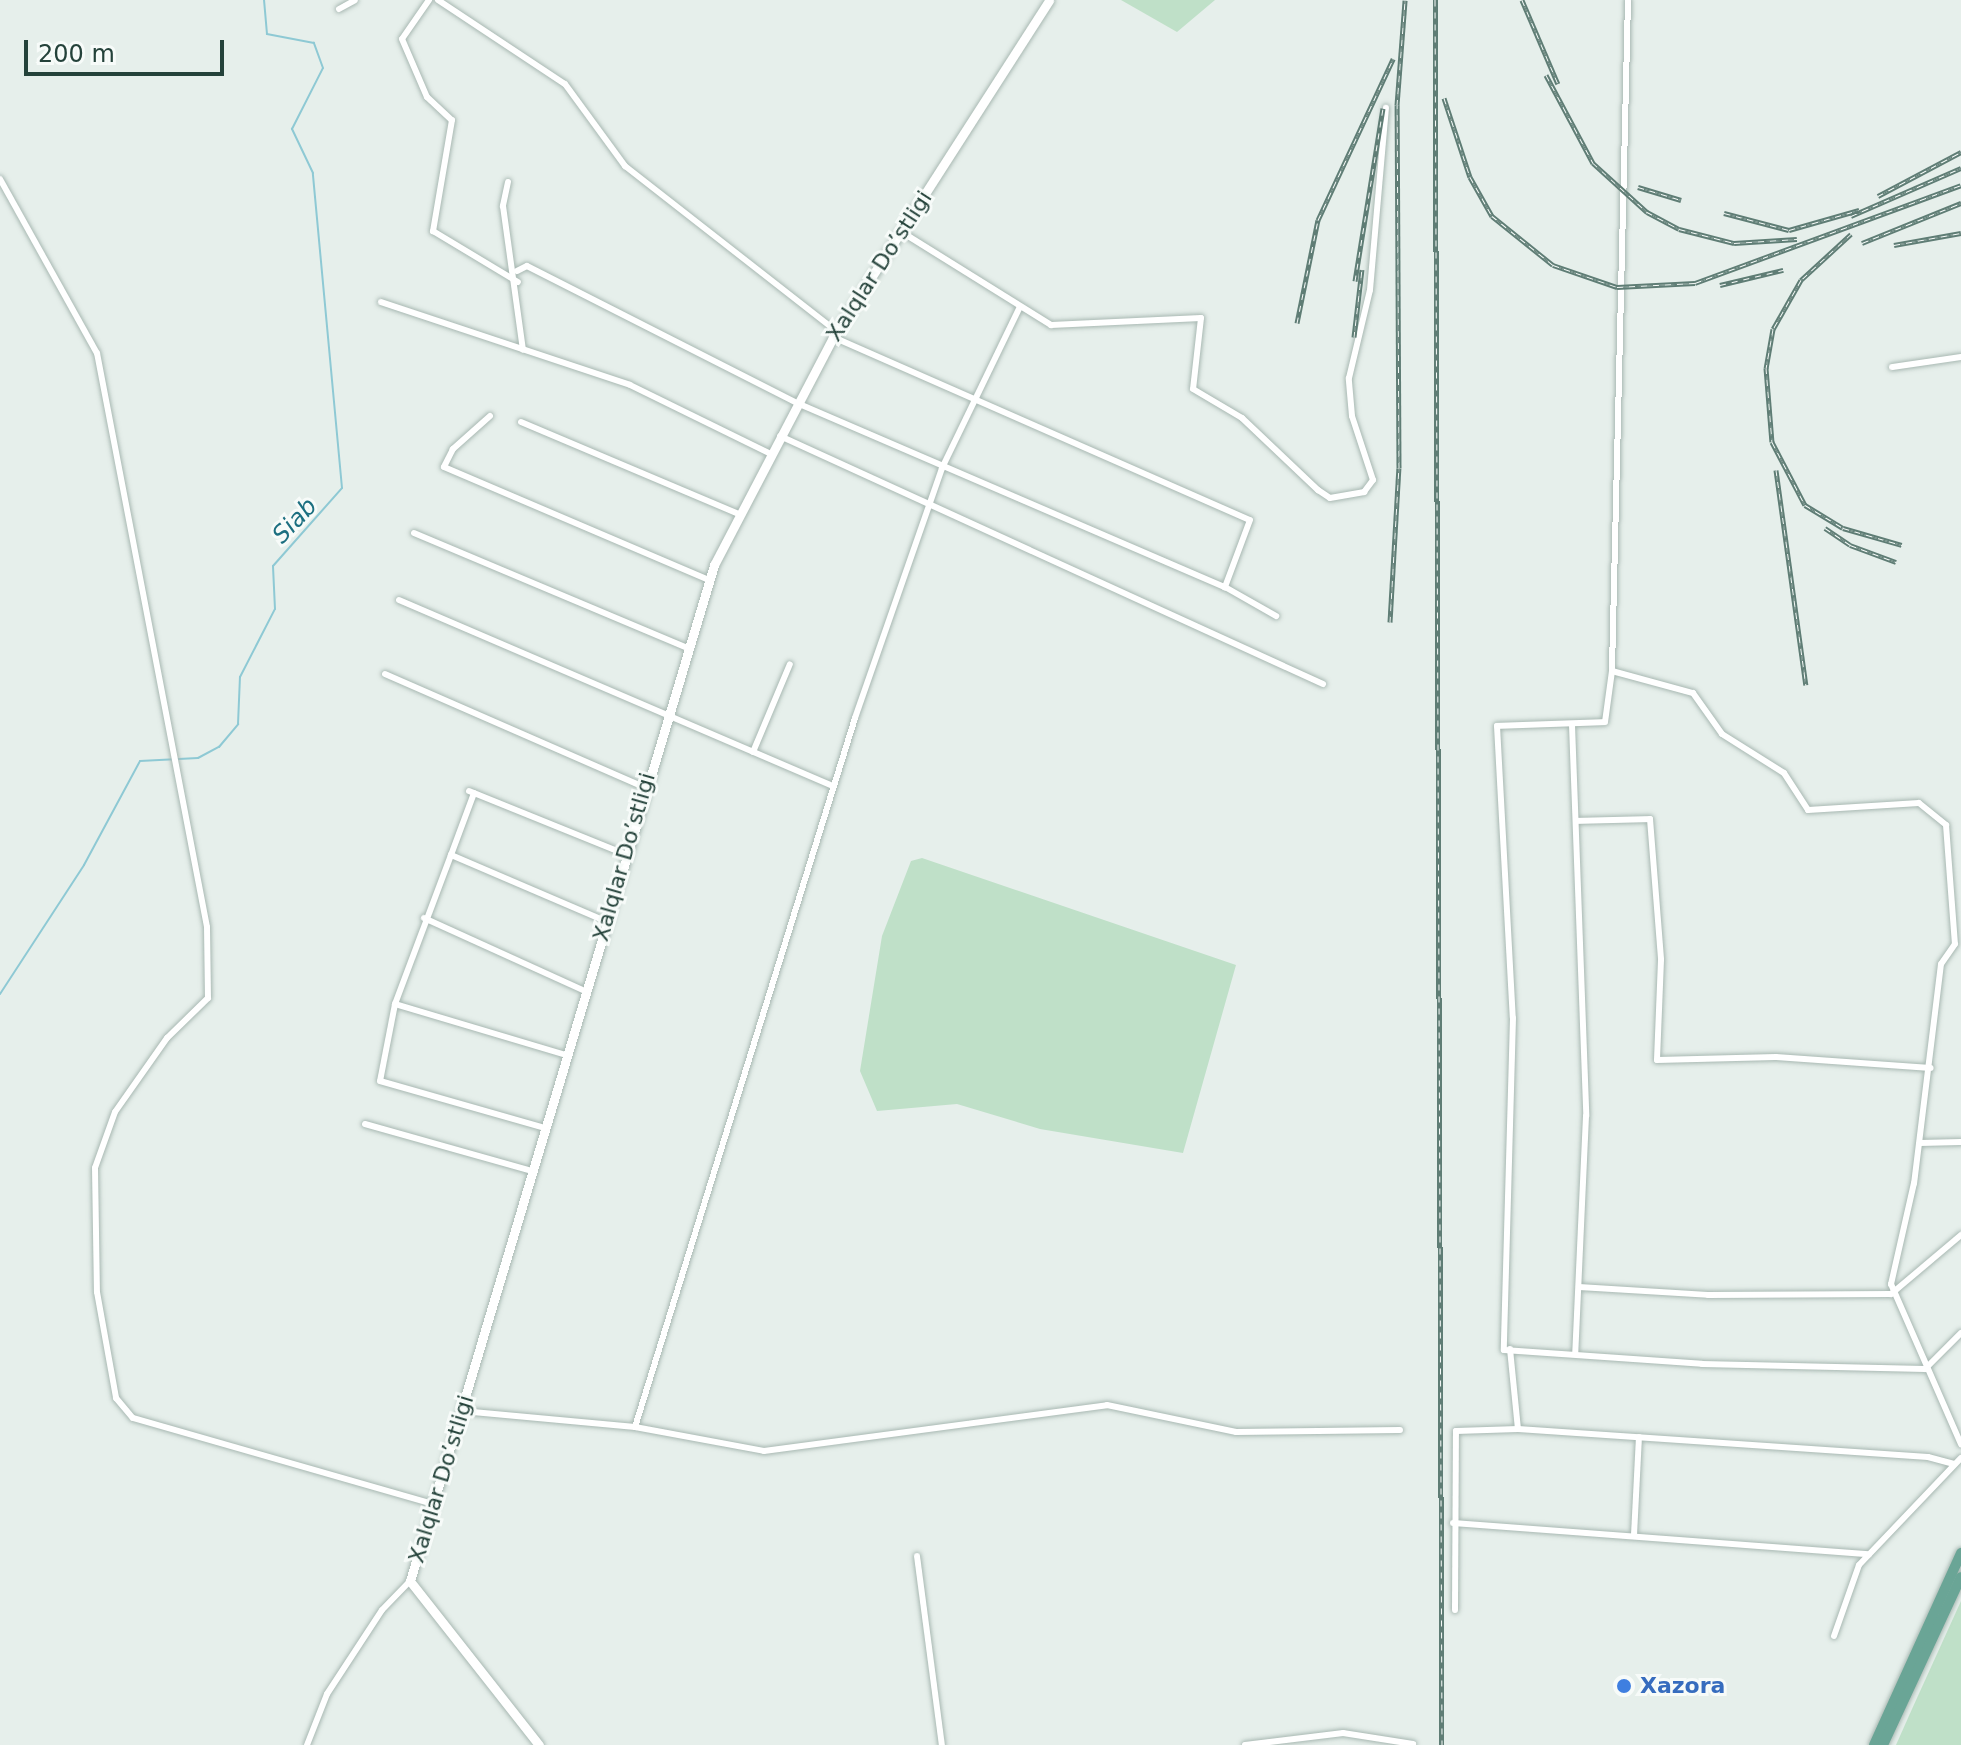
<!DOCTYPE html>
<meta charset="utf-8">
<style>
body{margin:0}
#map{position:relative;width:1961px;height:1745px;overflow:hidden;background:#e6efeb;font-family:"DejaVu Sans",sans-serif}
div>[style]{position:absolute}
.green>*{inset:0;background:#bfe0c8}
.stream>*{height:2px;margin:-1px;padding:0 1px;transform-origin:1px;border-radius:1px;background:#8ec9d4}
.roads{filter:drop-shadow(0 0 2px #a8b8b2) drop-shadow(0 0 2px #a8b8b2)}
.minor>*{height:6px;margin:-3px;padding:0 3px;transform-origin:3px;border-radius:3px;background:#fff}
.secondary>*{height:9px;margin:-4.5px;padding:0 4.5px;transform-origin:4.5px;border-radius:4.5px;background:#fff}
.primary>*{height:10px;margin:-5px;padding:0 5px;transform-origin:5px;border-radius:5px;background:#6aa596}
.rail>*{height:5px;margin-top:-2.5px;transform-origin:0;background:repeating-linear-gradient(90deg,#f7fbf9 0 6px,#5f7d75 0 12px);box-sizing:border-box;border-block:2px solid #5f7d75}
.dots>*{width:22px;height:22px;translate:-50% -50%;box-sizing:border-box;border:4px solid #f7fbf9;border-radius:50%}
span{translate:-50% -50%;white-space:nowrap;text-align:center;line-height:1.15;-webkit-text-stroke:6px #f7fbf9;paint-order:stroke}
.street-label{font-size:22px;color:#24423a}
.shop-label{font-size:22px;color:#366cbe;font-weight:700}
.left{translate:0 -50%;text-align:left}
.water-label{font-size:24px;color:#1c6f80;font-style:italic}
.scale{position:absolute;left:24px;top:40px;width:200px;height:36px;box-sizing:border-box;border:4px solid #24423a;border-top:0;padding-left:10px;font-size:24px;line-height:28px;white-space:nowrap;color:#24423a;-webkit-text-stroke:6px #f7fbf9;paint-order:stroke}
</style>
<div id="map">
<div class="green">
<i style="clip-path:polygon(1121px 0,1215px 0,1177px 32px)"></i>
<i style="clip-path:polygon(922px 858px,1236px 965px,1183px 1153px,1040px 1129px,957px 1104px,877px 1111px,860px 1071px,882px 936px,911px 861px)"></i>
<i style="clip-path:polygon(1961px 1601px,1961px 1745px,1896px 1745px,1912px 1709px)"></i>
</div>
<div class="stream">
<i style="left:0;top:994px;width:154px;rotate:-56.9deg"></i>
<i style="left:84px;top:865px;width:118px;rotate:-61.7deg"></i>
<i style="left:140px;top:761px;width:58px;rotate:-3deg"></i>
<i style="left:198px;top:758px;width:24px;rotate:-28deg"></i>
<i style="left:219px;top:747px;width:30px;rotate:-50deg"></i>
<i style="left:238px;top:724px;width:47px;rotate:-87.6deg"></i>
<i style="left:240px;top:677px;width:76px;rotate:-62.8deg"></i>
<i style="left:275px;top:609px;width:43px;rotate:-92.7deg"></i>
<i style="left:273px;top:566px;width:104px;rotate:-48.5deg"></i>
<i style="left:342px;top:488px;width:316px;rotate:-95.3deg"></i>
<i style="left:313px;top:173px;width:49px;rotate:-115.5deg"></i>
<i style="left:292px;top:129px;width:68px;rotate:-63.1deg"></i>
<i style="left:323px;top:68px;width:27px;rotate:-110deg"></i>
<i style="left:314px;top:43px;width:48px;rotate:-169.2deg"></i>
<i style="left:267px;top:34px;width:34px;rotate:-95deg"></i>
</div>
<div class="roads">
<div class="minor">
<i style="left:429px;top:0;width:47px;rotate:124.7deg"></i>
<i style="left:402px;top:39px;width:63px;rotate:66.7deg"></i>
<i style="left:427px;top:97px;width:34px;rotate:43deg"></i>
<i style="left:452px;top:120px;width:113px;rotate:99.7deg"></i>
<i style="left:433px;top:231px;width:99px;rotate:31deg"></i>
<i style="left:438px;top:0;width:152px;rotate:33.5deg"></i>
<i style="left:565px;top:84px;width:102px;rotate:53.8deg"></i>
<i style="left:625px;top:166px;width:268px;rotate:38deg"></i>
<i style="left:1628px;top:0;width:671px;rotate:91.37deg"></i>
<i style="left:1612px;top:671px;width:84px;rotate:15.2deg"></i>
<i style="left:1693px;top:693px;width:50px;rotate:54.7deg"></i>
<i style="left:1722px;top:734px;width:73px;rotate:32.2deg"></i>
<i style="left:1784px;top:773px;width:44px;rotate:57deg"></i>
<i style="left:1808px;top:810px;width:111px;rotate:-3.6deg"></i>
<i style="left:1919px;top:803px;width:35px;rotate:39deg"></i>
<i style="left:1946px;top:825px;width:119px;rotate:85.7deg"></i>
<i style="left:1955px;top:944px;width:24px;rotate:125deg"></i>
<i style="left:1941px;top:964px;width:221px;rotate:97deg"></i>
<i style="left:1914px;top:1183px;width:104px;rotate:102.8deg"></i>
<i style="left:1891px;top:1284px;width:175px;rotate:66.4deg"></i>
<i style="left:339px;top:9px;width:18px;rotate:-29deg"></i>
<i style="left:0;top:179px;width:199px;rotate:60.9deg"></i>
<i style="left:97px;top:353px;width:584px;rotate:79.15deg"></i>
<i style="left:207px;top:927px;width:71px;rotate:89.2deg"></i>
<i style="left:208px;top:998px;width:57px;rotate:135.7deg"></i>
<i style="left:167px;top:1038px;width:90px;rotate:125.1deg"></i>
<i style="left:115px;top:1112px;width:59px;rotate:109.7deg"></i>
<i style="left:95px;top:1168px;width:124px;rotate:89.1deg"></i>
<i style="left:97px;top:1292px;width:108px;rotate:79.8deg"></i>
<i style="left:116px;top:1398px;width:26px;rotate:50deg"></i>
<i style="left:133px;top:1418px;width:315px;rotate:16deg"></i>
<i style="left:508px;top:182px;width:25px;rotate:102deg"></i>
<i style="left:503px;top:206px;width:145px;rotate:82.1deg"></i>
<i style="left:900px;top:231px;width:178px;rotate:31.9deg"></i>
<i style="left:1051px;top:325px;width:150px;rotate:-2.7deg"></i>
<i style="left:1201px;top:318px;width:71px;rotate:96.4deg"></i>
<i style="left:1193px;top:389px;width:57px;rotate:30.6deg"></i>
<i style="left:1242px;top:418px;width:105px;rotate:43.5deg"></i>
<i style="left:1318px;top:490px;width:14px;rotate:34deg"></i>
<i style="left:1330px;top:498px;width:35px;rotate:-10deg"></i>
<i style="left:1364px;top:492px;width:15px;rotate:-53deg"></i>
<i style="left:1373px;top:480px;width:67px;rotate:-108.2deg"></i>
<i style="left:1352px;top:416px;width:38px;rotate:-95deg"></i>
<i style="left:1349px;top:378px;width:90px;rotate:-76.6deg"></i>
<i style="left:1370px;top:290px;width:183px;rotate:-85deg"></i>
<i style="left:517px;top:271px;width:11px;rotate:-27deg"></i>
<i style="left:527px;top:266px;width:303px;rotate:26.9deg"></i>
<i style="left:797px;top:403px;width:466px;rotate:23.3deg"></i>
<i style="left:1225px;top:587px;width:59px;rotate:29.6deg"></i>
<i style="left:381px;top:302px;width:262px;rotate:18.4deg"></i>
<i style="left:630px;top:385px;width:157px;rotate:26.1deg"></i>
<i style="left:833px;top:337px;width:455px;rotate:23.7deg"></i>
<i style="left:1250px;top:520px;width:72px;rotate:110.5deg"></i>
<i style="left:1892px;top:367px;width:70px;rotate:-8.2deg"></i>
<i style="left:490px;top:416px;width:50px;rotate:138.3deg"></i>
<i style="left:453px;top:449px;width:20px;rotate:117deg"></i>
<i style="left:444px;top:467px;width:288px;rotate:23.1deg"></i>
<i style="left:521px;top:422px;width:237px;rotate:22.9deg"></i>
<i style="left:780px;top:436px;width:597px;rotate:24.55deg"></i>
<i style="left:414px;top:533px;width:296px;rotate:22.8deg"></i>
<i style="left:399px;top:600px;width:472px;rotate:23.2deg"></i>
<i style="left:1612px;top:671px;width:51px;rotate:97.8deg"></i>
<i style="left:1605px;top:722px;width:108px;rotate:177.9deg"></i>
<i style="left:1497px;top:726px;width:292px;rotate:86.9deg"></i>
<i style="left:1513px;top:1018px;width:332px;rotate:91.6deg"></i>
<i style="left:1504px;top:1350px;width:198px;rotate:4deg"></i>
<i style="left:1702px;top:1364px;width:223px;rotate:1.3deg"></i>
<i style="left:1925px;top:1369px;width:51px;rotate:-45deg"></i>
<i style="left:385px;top:674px;width:283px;rotate:23.6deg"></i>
<i style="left:1572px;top:725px;width:391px;rotate:87.9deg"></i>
<i style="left:1586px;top:1116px;width:238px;rotate:92.6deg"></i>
<i style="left:753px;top:752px;width:95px;rotate:-67.2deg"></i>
<i style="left:469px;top:791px;width:168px;rotate:22deg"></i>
<i style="left:1576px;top:821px;width:74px;rotate:-1.5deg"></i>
<i style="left:1650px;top:819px;width:141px;rotate:85.5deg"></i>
<i style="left:1661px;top:960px;width:100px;rotate:92.3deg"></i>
<i style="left:1657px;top:1060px;width:119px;rotate:-1.4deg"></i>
<i style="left:1776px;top:1057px;width:155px;rotate:4.1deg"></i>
<i style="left:451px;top:855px;width:66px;rotate:-69.6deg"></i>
<i style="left:424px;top:918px;width:177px;rotate:24.4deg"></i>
<i style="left:395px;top:1004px;width:78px;rotate:101deg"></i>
<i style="left:380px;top:1081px;width:172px;rotate:15.9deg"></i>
<i style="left:566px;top:1055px;width:178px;rotate:-163.4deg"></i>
<i style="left:395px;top:1004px;width:159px;rotate:-69.4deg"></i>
<i style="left:451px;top:855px;width:168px;rotate:23.2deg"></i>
<i style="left:365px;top:1124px;width:173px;rotate:15.7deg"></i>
<i style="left:1920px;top:1143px;width:41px;rotate:-1.4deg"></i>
<i style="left:1579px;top:1287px;width:129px;rotate:3.5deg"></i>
<i style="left:1708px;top:1295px;width:183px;rotate:-0.3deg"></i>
<i style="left:1891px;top:1294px;width:92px;rotate:-40.1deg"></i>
<i style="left:1510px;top:1349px;width:80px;rotate:84.3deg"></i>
<i style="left:462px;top:1411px;width:174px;rotate:5.3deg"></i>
<i style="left:635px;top:1427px;width:131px;rotate:10.5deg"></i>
<i style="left:764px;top:1451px;width:346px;rotate:-7.6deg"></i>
<i style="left:1107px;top:1405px;width:132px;rotate:11.8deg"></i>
<i style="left:1236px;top:1432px;width:164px;rotate:-0.7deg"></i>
<i style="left:635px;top:1427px;width:742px;rotate:-72.76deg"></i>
<i style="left:855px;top:718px;width:265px;rotate:-70.8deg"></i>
<i style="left:942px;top:468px;width:179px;rotate:-64.2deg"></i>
<i style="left:1453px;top:1523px;width:417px;rotate:4.3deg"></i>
<i style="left:1634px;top:1535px;width:98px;rotate:-87.1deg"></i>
<i style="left:917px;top:1556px;width:191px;rotate:82.5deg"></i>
<i style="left:1455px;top:1610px;width:179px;rotate:-89.7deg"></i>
<i style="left:1456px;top:1431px;width:62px;rotate:-1.8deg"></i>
<i style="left:1518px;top:1429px;width:411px;rotate:3.9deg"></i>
<i style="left:1928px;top:1457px;width:27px;rotate:15deg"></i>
<i style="left:1834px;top:1636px;width:75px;rotate:-70.6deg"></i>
<i style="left:1859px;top:1565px;width:148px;rotate:-46.4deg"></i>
<i style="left:307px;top:1745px;width:55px;rotate:-68.6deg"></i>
<i style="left:327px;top:1694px;width:100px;rotate:-56.8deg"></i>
<i style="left:382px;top:1610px;width:40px;rotate:-46deg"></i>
<i style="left:1245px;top:1745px;width:99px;rotate:-7deg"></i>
<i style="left:1343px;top:1733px;width:71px;rotate:8.9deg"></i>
</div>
<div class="secondary">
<i style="left:539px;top:1745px;width:209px;rotate:-128.2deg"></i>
<i style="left:410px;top:1581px;width:1061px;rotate:-73.34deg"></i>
<i style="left:714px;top:565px;width:257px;rotate:-62.4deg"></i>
<i style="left:833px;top:337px;width:400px;rotate:-57.3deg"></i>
</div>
<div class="primary">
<i style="left:1874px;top:1745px;width:211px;rotate:-65.6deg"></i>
<i style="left:1883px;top:1745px;width:185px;rotate:-65.1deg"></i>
</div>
</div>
<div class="rail">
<i style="left:1435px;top:0;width:1745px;rotate:89.77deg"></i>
<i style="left:1522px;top:0;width:91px;rotate:66.8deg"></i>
<i style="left:1546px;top:75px;width:100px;rotate:61.9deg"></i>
<i style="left:1593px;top:163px;width:73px;rotate:42.2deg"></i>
<i style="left:1647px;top:212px;width:36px;rotate:28deg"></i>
<i style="left:1679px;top:229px;width:57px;rotate:14.3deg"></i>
<i style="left:1734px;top:243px;width:63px;rotate:-3.6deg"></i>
<i style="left:1444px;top:98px;width:83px;rotate:71.8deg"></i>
<i style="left:1470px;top:177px;width:45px;rotate:60.6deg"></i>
<i style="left:1492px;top:216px;width:78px;rotate:38.8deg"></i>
<i style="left:1553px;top:265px;width:68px;rotate:19deg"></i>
<i style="left:1617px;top:287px;width:78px;rotate:-2.9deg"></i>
<i style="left:1695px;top:283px;width:283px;rotate:-20.2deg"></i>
<i style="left:1638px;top:187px;width:45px;rotate:16.8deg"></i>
<i style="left:1878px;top:196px;width:94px;rotate:-27.9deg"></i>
<i style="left:1724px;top:213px;width:67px;rotate:14.7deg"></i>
<i style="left:1789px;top:230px;width:73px;rotate:-15.9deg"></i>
<i style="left:1851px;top:216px;width:120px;rotate:-23.6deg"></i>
<i style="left:1851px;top:234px;width:68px;rotate:137.4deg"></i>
<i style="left:1801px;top:280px;width:56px;rotate:119.7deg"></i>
<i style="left:1773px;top:329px;width:40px;rotate:100deg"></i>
<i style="left:1766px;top:368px;width:74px;rotate:85.4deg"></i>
<i style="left:1772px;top:442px;width:71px;rotate:62.4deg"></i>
<i style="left:1805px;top:505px;width:44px;rotate:31.2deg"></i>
<i style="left:1843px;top:528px;width:61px;rotate:16.1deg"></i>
<i style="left:1862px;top:243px;width:107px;rotate:-22deg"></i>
<i style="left:1894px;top:245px;width:68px;rotate:-10.2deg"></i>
<i style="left:1355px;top:281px;width:175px;rotate:-80.8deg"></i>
<i style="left:1720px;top:285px;width:65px;rotate:-13.4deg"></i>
<i style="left:1297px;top:323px;width:105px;rotate:-78.5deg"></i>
<i style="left:1318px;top:220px;width:178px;rotate:-65deg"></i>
<i style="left:1354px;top:337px;width:68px;rotate:-83.3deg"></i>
<i style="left:1776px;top:470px;width:217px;rotate:82.1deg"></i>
<i style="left:1825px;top:528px;width:30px;rotate:34deg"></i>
<i style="left:1850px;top:545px;width:49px;rotate:20.3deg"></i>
<i style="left:1390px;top:622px;width:154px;rotate:-86.7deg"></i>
<i style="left:1399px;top:468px;width:363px;rotate:-90.3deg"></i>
<i style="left:1397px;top:105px;width:105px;rotate:-85.6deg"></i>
</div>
<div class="dots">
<i style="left:1624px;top:1686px;background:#3f7fe0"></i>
</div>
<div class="street-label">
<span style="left:879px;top:266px;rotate:-57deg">Xalqlar Do’stligi</span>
<span style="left:624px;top:857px;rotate:-74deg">Xalqlar Do’stligi</span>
<span style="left:441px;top:1479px;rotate:-73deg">Xalqlar Do’stligi</span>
</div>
<div class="shop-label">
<span class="left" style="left:1640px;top:1686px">Xazora</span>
</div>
<div class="water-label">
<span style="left:295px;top:521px;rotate:-46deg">Siab</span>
</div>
<div class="scale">200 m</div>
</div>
